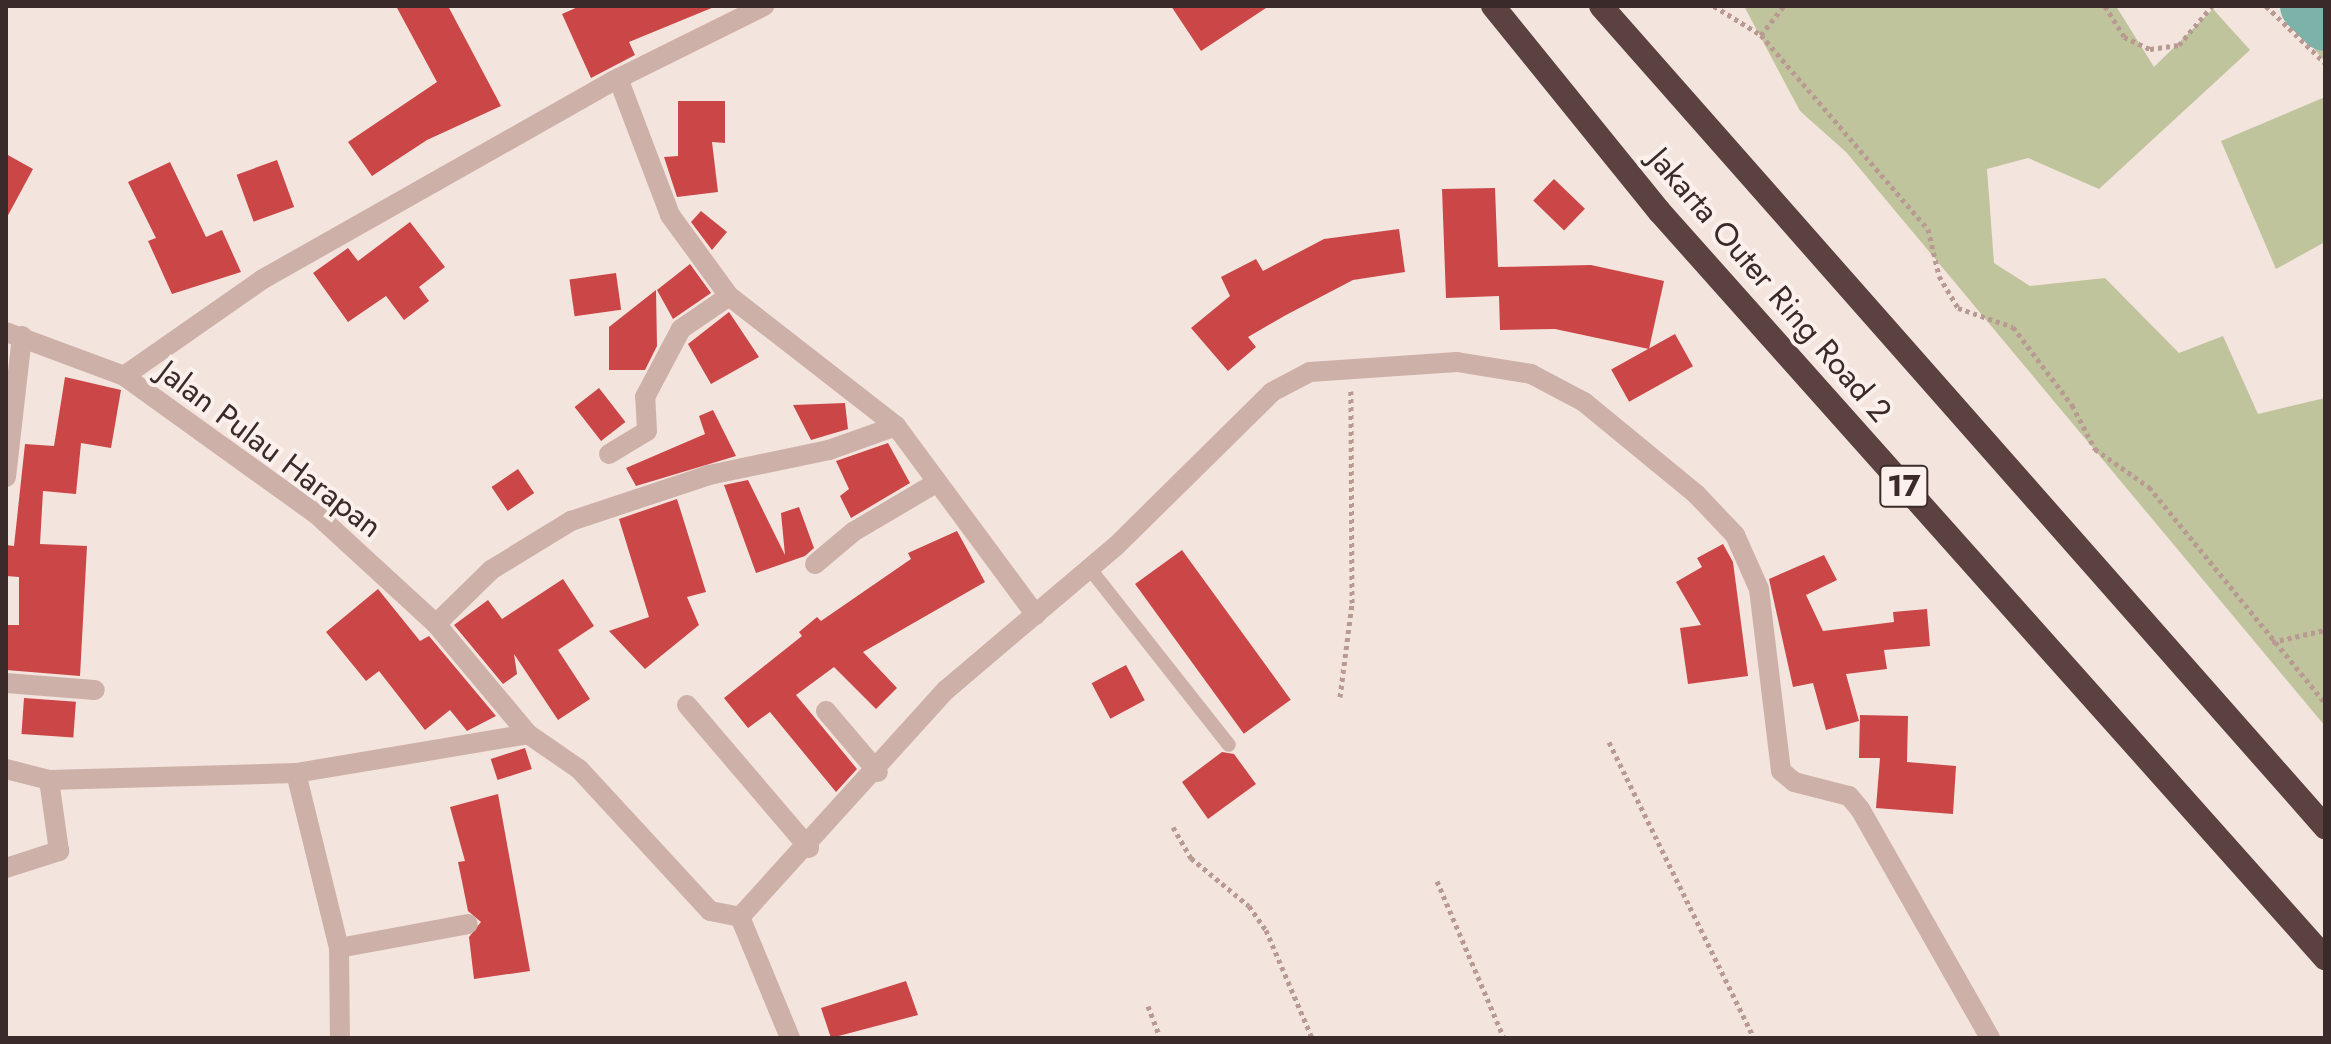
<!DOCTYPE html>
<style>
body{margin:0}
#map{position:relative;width:2331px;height:1044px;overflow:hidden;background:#f4e4de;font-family:Jost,sans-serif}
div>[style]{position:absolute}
.green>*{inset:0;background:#c0c49d}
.river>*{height:52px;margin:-26px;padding:0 26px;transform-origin:26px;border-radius:26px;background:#7cb2a7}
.building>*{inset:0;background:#ca4647;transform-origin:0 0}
.path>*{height:5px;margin-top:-2.5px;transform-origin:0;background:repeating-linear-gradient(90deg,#b99a93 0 4px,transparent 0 8px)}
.lane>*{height:14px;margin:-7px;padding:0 7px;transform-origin:7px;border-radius:7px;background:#cdb1a9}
.street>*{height:20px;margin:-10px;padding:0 10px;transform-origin:10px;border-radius:10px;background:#cdb1a9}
.highway>*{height:24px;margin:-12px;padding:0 12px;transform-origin:12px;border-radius:12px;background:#5b4240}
span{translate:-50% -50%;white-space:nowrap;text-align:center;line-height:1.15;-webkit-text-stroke:8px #fbf0eb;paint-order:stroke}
.shield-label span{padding:2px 6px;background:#fbf0eb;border:2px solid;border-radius:6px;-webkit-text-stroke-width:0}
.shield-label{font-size:30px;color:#3a2a29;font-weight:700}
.street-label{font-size:32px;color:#3a2a29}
.frame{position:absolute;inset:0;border:8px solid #3a2a29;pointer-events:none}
</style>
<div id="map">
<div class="green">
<i style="clip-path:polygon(1744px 6px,2116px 6px,2154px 67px,2213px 9px,2250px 50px,2099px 189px,2028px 158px,1987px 169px,1994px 263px,2030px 286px,2105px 278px,2179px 353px,2223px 336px,2258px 414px,2325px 398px,2325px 726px,1846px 152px,1800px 111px)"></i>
<i style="clip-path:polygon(2280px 6px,2296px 6px,2325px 44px,2325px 62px)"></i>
<i style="clip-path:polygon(2325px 97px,2325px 242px,2276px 269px,2221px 141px)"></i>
</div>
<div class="river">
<i style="left:2306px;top:6px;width:27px;rotate:45deg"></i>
</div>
<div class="building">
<i style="clip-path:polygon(396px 6px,448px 6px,501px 106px,427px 140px,372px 176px,348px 142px,437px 82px)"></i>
<i style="clip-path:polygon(580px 6px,714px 6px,714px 7px,629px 42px,635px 55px,591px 78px,562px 14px)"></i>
<i style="clip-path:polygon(1171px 6px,1269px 6px,1201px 51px)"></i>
<i style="clip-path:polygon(678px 101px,725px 101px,725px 143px,712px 142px,718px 192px,677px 197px,664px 157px,678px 156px)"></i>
<i style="clip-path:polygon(6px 154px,33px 169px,6px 219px)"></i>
<i style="left:277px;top:160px;width:50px;height:43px;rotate:70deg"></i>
<i style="clip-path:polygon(170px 162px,206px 237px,222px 230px,241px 272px,172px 294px,148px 241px,156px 238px,128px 182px)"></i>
<i style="left:1554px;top:179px;width:43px;height:30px;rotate:44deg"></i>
<i style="clip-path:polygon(1495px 188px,1498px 267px,1591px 265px,1664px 281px,1649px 349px,1555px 329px,1500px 330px,1499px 296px,1446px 298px,1442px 189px)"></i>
<i style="clip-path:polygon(701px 211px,727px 232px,712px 250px,691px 222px)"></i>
<i style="clip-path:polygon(410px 222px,445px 267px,419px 287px,429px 301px,404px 320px,386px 296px,348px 322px,313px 273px,348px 248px,358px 261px)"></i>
<i style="clip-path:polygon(1399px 229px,1405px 272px,1353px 280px,1286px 315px,1248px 337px,1256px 347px,1228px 371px,1191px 328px,1230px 296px,1221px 277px,1256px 259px,1263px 271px,1324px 239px)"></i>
<i style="clip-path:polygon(690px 264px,711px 293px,673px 319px,657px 290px)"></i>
<i style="left:616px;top:273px;width:37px;height:47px;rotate:82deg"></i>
<i style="clip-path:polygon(656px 290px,657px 346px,645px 370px,609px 370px,609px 327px)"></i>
<i style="clip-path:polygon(729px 312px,759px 357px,711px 384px,688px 344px)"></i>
<i style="left:1675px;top:334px;width:37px;height:73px;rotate:61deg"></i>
<i style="clip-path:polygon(65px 377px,121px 390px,111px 448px,81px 443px,76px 494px,43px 491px,40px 544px,87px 546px,80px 676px,6px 670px,6px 625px,19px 625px,19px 577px,6px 576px,6px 545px,14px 546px,25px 444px,54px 446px)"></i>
<i style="left:599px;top:388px;width:43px;height:31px;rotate:52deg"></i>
<i style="clip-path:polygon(845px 403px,848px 429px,811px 440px,793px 405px)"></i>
<i style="clip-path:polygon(713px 410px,736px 456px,636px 486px,626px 468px,705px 434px,699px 416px)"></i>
<i style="clip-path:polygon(888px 443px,910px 483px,851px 518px,840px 496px,849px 489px,836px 461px)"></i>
<i style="left:518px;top:469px;width:29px;height:32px;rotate:56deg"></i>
<i style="clip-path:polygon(748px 480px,785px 555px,781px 513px,799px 507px,814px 548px,805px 556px,756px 573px,724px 485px)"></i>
<i style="clip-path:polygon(677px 499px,706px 592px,687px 597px,699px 625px,645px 669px,609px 631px,649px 617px,619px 519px)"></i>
<i style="clip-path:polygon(957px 531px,985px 582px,863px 652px,897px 688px,876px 709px,834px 667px,796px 695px,857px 769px,836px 792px,770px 712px,748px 728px,724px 698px,802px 636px,799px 632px,817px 617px,821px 621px,911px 559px,908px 553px)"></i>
<i style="clip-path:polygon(1723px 544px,1733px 562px,1748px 676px,1688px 684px,1680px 628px,1701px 625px,1676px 582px,1702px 567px,1697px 558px)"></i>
<i style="left:1182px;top:550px;width:185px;height:58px;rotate:54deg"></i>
<i style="clip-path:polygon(1824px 555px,1837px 580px,1806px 595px,1823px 631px,1894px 622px,1893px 612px,1927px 609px,1930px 646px,1884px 650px,1887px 669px,1846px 674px,1859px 721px,1826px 730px,1813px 683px,1793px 687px,1769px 579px)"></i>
<i style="clip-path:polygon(563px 579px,594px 626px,558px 650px,590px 699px,558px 720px,514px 654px,517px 674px,503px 684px,454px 625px,488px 600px,502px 619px)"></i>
<i style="clip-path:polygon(378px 589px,420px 641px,429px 636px,496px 716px,467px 731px,450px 710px,425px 730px,379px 671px,366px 681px,326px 632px)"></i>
<i style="left:1126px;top:665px;width:40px;height:39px;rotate:62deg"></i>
<i style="left:24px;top:698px;width:52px;height:36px;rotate:4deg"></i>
<i style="clip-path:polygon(1860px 715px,1908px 716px,1907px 762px,1956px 766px,1953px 814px,1876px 808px,1880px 758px,1859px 758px)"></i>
<i style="left:525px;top:748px;width:22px;height:36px;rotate:72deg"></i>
<i style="clip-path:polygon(1222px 752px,1234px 754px,1256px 784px,1208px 819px,1182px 782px)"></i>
<i style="clip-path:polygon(498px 794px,530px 971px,474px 979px,469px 937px,481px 922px,468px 911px,458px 862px,465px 861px,450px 807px)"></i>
<i style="clip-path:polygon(906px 981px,918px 1015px,831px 1038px,821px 1008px)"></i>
</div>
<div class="path">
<i style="left:1714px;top:6px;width:55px;rotate:31.7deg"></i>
<i style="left:1761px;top:35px;width:256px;rotate:49.3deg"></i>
<i style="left:1928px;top:229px;width:48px;rotate:76.8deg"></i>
<i style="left:1939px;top:276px;width:37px;rotate:59deg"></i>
<i style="left:1958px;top:308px;width:58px;rotate:19.1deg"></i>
<i style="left:2013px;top:327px;width:98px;rotate:52.9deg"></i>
<i style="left:2072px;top:405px;width:50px;rotate:62.4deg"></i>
<i style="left:2095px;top:449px;width:66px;rotate:35.1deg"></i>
<i style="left:2149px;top:487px;width:279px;rotate:50.8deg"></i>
<i style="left:2105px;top:6px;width:36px;rotate:58deg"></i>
<i style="left:2124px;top:37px;width:29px;rotate:25deg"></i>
<i style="left:2150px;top:49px;width:29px;rotate:-8deg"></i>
<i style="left:2179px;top:45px;width:51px;rotate:-49.8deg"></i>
<i style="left:2266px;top:6px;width:82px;rotate:44deg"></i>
<i style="left:1761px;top:35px;width:37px;rotate:-52deg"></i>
<i style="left:2272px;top:642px;width:54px;rotate:-12.8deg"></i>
<i style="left:1340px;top:697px;width:95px;rotate:-82.7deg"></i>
<i style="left:1352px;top:603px;width:212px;rotate:-90.3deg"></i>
<i style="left:1609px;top:742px;width:330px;rotate:63.9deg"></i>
<i style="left:1173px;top:827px;width:36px;rotate:60deg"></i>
<i style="left:1191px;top:858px;width:75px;rotate:39.6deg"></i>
<i style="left:1249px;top:906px;width:29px;rotate:55deg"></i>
<i style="left:1266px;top:930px;width:117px;rotate:66.9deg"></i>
<i style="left:1437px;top:881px;width:171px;rotate:66.9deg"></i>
<i style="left:1148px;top:1006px;width:34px;rotate:69deg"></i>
</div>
<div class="lane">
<i style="left:1090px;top:569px;width:224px;rotate:51.7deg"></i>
</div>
<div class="street">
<i style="left:618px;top:78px;width:147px;rotate:69.2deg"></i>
<i style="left:670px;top:215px;width:100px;rotate:53.9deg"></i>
<i style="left:729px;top:296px;width:212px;rotate:37.9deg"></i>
<i style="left:896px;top:426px;width:235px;rotate:53.5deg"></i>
<i style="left:6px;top:332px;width:126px;rotate:20.4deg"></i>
<i style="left:124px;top:376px;width:235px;rotate:35.7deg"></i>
<i style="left:315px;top:513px;width:164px;rotate:42.5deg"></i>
<i style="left:436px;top:624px;width:143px;rotate:50.1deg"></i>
<i style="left:528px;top:734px;width:62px;rotate:34.5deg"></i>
<i style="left:579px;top:769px;width:193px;rotate:47.3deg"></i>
<i style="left:710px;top:911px;width:31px;rotate:11deg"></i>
<i style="left:124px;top:376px;width:169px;rotate:-34.9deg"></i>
<i style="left:263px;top:279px;width:402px;rotate:-29.5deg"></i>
<i style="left:613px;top:81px;width:169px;rotate:-26.4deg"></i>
<i style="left:609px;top:454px;width:44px;rotate:-31.2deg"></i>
<i style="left:647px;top:431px;width:34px;rotate:-93deg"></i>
<i style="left:645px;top:397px;width:77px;rotate:-62.1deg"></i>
<i style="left:681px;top:329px;width:58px;rotate:-34.5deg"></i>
<i style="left:6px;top:477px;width:142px;rotate:-83.5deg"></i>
<i style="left:815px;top:564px;width:50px;rotate:-40.1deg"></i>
<i style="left:853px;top:532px;width:96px;rotate:-30.6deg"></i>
<i style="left:436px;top:624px;width:77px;rotate:-44.5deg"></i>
<i style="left:491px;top:570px;width:94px;rotate:-31.5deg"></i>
<i style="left:571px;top:521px;width:145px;rotate:-18.4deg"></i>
<i style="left:709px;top:475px;width:123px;rotate:-11.8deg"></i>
<i style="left:829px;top:450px;width:71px;rotate:-19.7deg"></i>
<i style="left:6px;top:683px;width:89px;rotate:4.5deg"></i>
<i style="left:687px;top:705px;width:188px;rotate:49.5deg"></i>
<i style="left:826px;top:711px;width:80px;rotate:49.6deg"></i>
<i style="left:6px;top:769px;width:44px;rotate:14.3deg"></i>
<i style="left:49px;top:780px;width:247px;rotate:-1.6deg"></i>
<i style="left:296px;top:773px;width:235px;rotate:-9.5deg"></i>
<i style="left:296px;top:773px;width:180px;rotate:76.2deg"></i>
<i style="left:339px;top:948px;width:90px;rotate:89.4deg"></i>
<i style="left:6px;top:868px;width:56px;rotate:-17.8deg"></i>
<i style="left:59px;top:851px;width:72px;rotate:-98deg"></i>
<i style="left:740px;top:917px;width:307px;rotate:-47.8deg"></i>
<i style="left:946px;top:690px;width:223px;rotate:-40.3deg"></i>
<i style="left:1116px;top:546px;width:219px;rotate:-44.6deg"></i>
<i style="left:1272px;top:392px;width:43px;rotate:-27.8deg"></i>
<i style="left:1310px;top:372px;width:147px;rotate:-3.9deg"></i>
<i style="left:1457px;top:362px;width:75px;rotate:9.2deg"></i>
<i style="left:1531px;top:374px;width:60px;rotate:27.8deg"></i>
<i style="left:1584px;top:402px;width:145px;rotate:39.4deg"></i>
<i style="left:1696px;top:494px;width:57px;rotate:46.4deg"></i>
<i style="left:1735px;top:535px;width:59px;rotate:66deg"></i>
<i style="left:1759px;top:589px;width:183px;rotate:83.1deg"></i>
<i style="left:1781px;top:771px;width:17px;rotate:40deg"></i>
<i style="left:1794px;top:782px;width:57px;rotate:14.3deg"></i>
<i style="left:1849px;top:796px;width:17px;rotate:50deg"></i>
<i style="left:1860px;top:809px;width:263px;rotate:60.4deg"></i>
<i style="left:740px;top:917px;width:131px;rotate:67.5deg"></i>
<i style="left:339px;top:948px;width:131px;rotate:-10.5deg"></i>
</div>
<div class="highway">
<i style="left:1493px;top:6px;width:264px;rotate:51deg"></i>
<i style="left:1659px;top:211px;width:1001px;rotate:48.28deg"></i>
<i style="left:1601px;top:6px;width:1095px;rotate:48.59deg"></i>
</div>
<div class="shield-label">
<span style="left:1904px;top:486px">17</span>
</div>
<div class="street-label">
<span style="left:1770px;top:285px;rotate:49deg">Jakarta Outer Ring Road 2</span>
<span style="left:270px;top:449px;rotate:37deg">Jalan Pulau Harapan</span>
</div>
<div class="frame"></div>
</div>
